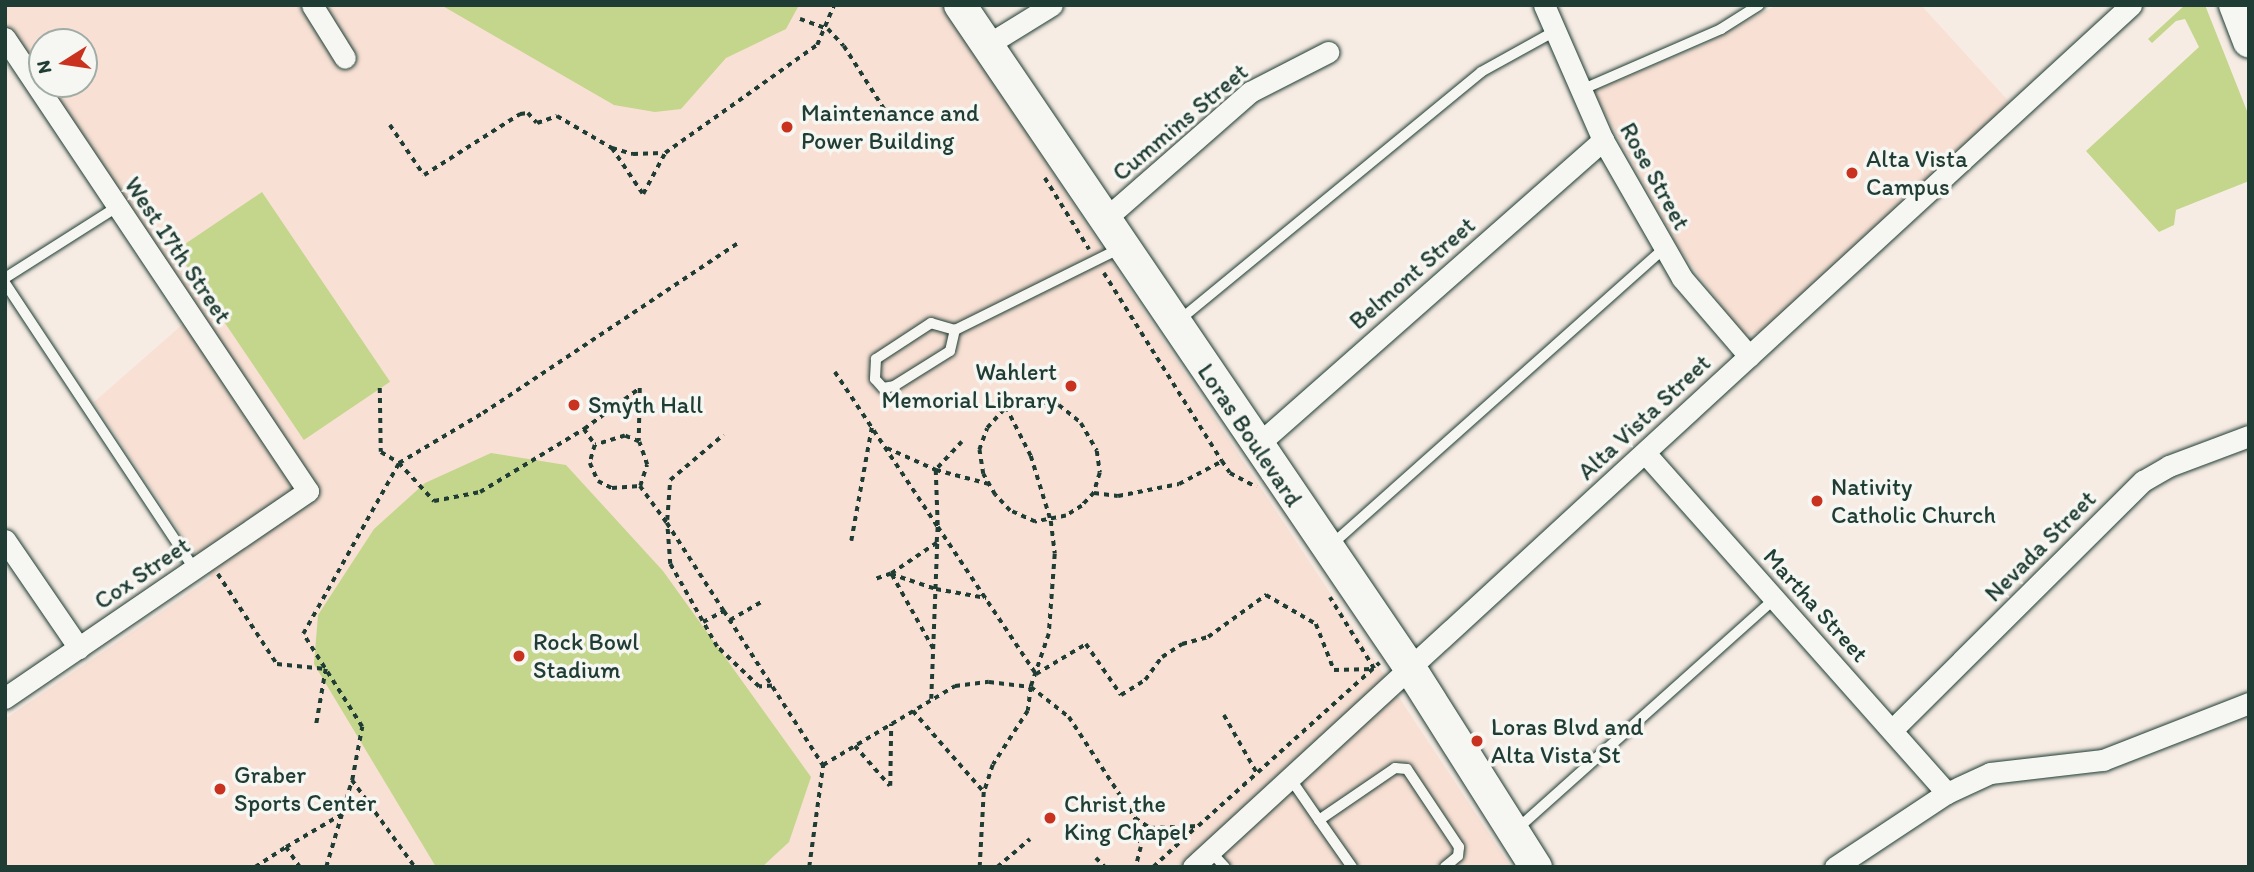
<!DOCTYPE html>
<style>
body{margin:0}
#map{position:relative;width:2254px;height:872px;overflow:hidden;background:#f7ece4;font-family:Itim,sans-serif}
div>[style]{position:absolute}
.built>*{inset:0;background:#f8e0d4}
.green>*{inset:0;background:#c3d68b;transform-origin:0 0}
.path>*{height:3.5px;margin-top:-1.75px;transform-origin:0;background:repeating-linear-gradient(90deg,#1f3d34 0 5px,transparent 0 10px)}
.roads{filter:drop-shadow(0 0 2px #1f3d34) drop-shadow(0 0 2px #1f3d34)}
.service>*{height:10px;margin:-5px;padding:0 5px;transform-origin:5px;border-radius:5px;background:#f6f6f2}
.minor>*{height:21px;margin:-10.5px;padding:0 10.5px;transform-origin:10.5px;border-radius:10.5px;background:#f6f6f2}
.secondary>*{height:32px;margin:-16px;padding:0 16px;transform-origin:16px;border-radius:16px;background:#f6f6f2}
.dots>*{width:19px;height:19px;translate:-50% -50%;box-sizing:border-box;border:4px solid #f6f6f2;border-radius:50%}
span{translate:-50% -50%;white-space:nowrap;text-align:center;line-height:1.15;-webkit-text-stroke:7px #f6f6f2;paint-order:stroke}
.poi-label{font-size:24px;color:#1f3d34}
.left{translate:0 -50%;text-align:left}
.right{translate:-100% -50%;text-align:right}
.street-label{font-size:24px;color:#1f3d34}
.frame{position:absolute;inset:0;border:7px solid #1f3d34;pointer-events:none}
.north{position:absolute;left:28px;top:28px;width:70px;height:70px;box-sizing:border-box;background:#f6f6f2;border:2px solid #a0aca6;border-radius:50%;rotate:258deg;font-size:19px;font-weight:700;line-height:28px;text-align:center;color:#1f3d34}
.north::after{content:'';display:block;margin:auto;width:24px;height:32px;background:#c8321e;clip-path:polygon(50% 0,100% 100%,50% 72%,0 100%)}
</style>
<div id="map">
<div class="built">
<i style="clip-path:polygon(evenodd,5px 5px,942px 5px,1511px 867px,5px 867px,5px 719px,211px 578px,94px 402px,183px 324px,117px 207px,5px 38px,5px 5px,42px 42px,84px 42px,84px 84px,42px 84px,42px 42px)"></i>
<i style="clip-path:polygon(1777px 5px,1921px 5px,2013px 106px,1761px 332px,1743px 335px,1678px 247px,1593px 91px,1703px 45px)"></i>
</div>
<div class="green">
<i style="clip-path:polygon(441px 5px,799px 5px,786px 29px,726px 58px,681px 109px,655px 112px,614px 105px)"></i>
<i style="clip-path:polygon(2185px 5px,2205px 5px,2249px 116px,2249px 181px,2176px 210px,2174px 225px,2159px 232px,2086px 151px,2199px 47px,2185px 19px,2176px 21px,2152px 43px,2148px 39px)"></i>
<i style="left:262px;top:192px;width:229px;height:104px;rotate:56deg"></i>
<i style="clip-path:polygon(491px 453px,566px 465px,663px 571px,811px 777px,789px 842px,762px 867px,436px 867px,314px 664px,318px 615px,374px 529px,425px 483px)"></i>
</div>
<div class="path">
<i style="left:800px;top:19px;width:30px;rotate:20deg"></i>
<i style="left:828px;top:29px;width:23px;rotate:47deg"></i>
<i style="left:844px;top:46px;width:78px;rotate:57.5deg"></i>
<i style="left:390px;top:125px;width:60px;rotate:55.8deg"></i>
<i style="left:424px;top:175px;width:114px;rotate:-32.4deg"></i>
<i style="left:520px;top:114px;width:8px;rotate:-7deg"></i>
<i style="left:528px;top:113px;width:13px;rotate:48deg"></i>
<i style="left:537px;top:123px;width:21px;rotate:-19deg"></i>
<i style="left:557px;top:116px;width:64px;rotate:30.2deg"></i>
<i style="left:612px;top:148px;width:55px;rotate:56deg"></i>
<i style="left:643px;top:194px;width:47px;rotate:-61.8deg"></i>
<i style="left:665px;top:153px;width:186px;rotate:-35.4deg"></i>
<i style="left:817px;top:45px;width:43px;rotate:-67deg"></i>
<i style="left:612px;top:148px;width:22px;rotate:16deg"></i>
<i style="left:633px;top:154px;width:29px;rotate:-2deg"></i>
<i style="left:1045px;top:178px;width:84px;rotate:58.2deg"></i>
<i style="left:1104px;top:273px;width:222px;rotate:57.9deg"></i>
<i style="left:835px;top:372px;width:186px;rotate:56.4deg"></i>
<i style="left:938px;top:527px;width:16px;rotate:94deg"></i>
<i style="left:937px;top:543px;width:55px;rotate:146deg"></i>
<i style="left:891px;top:574px;width:18px;rotate:161deg"></i>
<i style="left:380px;top:388px;width:64px;rotate:89.1deg"></i>
<i style="left:381px;top:452px;width:21px;rotate:31deg"></i>
<i style="left:399px;top:463px;width:52px;rotate:47.4deg"></i>
<i style="left:434px;top:501px;width:47px;rotate:-11.1deg"></i>
<i style="left:480px;top:492px;width:122px;rotate:-31.2deg"></i>
<i style="left:584px;top:429px;width:19px;rotate:55deg"></i>
<i style="left:1034px;top:401px;width:25px;rotate:9deg"></i>
<i style="left:1059px;top:405px;width:28px;rotate:39deg"></i>
<i style="left:1081px;top:423px;width:32px;rotate:60deg"></i>
<i style="left:1097px;top:451px;width:22px;rotate:82deg"></i>
<i style="left:1100px;top:473px;width:21px;rotate:107deg"></i>
<i style="left:1094px;top:493px;width:18px;rotate:133deg"></i>
<i style="left:1082px;top:506px;width:19px;rotate:148deg"></i>
<i style="left:1066px;top:516px;width:32px;rotate:169deg"></i>
<i style="left:1035px;top:522px;width:27px;rotate:-156deg"></i>
<i style="left:1010px;top:511px;width:22px;rotate:-133deg"></i>
<i style="left:995px;top:495px;width:24px;rotate:-120deg"></i>
<i style="left:983px;top:474px;width:24px;rotate:-99deg"></i>
<i style="left:979px;top:450px;width:23px;rotate:-70deg"></i>
<i style="left:987px;top:428px;width:28px;rotate:-48deg"></i>
<i style="left:1006px;top:407px;width:29px;rotate:-12deg"></i>
<i style="left:1006px;top:407px;width:55px;rotate:63deg"></i>
<i style="left:1031px;top:456px;width:68px;rotate:72.9deg"></i>
<i style="left:1051px;top:521px;width:33px;rotate:83deg"></i>
<i style="left:1055px;top:554px;width:80px;rotate:94.3deg"></i>
<i style="left:1049px;top:634px;width:56px;rotate:108.8deg"></i>
<i style="left:1031px;top:687px;width:48px;rotate:38.3deg"></i>
<i style="left:1069px;top:717px;width:121px;rotate:56.8deg"></i>
<i style="left:1135px;top:818px;width:18px;rotate:34deg"></i>
<i style="left:1150px;top:828px;width:48px;rotate:-2.4deg"></i>
<i style="left:1198px;top:826px;width:244px;rotate:-42deg"></i>
<i style="left:584px;top:429px;width:69px;rotate:-36.2deg"></i>
<i style="left:640px;top:388px;width:53px;rotate:91.1deg"></i>
<i style="left:962px;top:442px;width:38px;rotate:133deg"></i>
<i style="left:936px;top:470px;width:55px;rotate:14.8deg"></i>
<i style="left:887px;top:448px;width:54px;rotate:24.2deg"></i>
<i style="left:936px;top:470px;width:57px;rotate:88deg"></i>
<i style="left:938px;top:527px;width:177px;rotate:56.3deg"></i>
<i style="left:1036px;top:674px;width:58px;rotate:-31deg"></i>
<i style="left:1086px;top:644px;width:62px;rotate:55.5deg"></i>
<i style="left:1121px;top:695px;width:28px;rotate:-32deg"></i>
<i style="left:1145px;top:680px;width:29px;rotate:-54deg"></i>
<i style="left:1162px;top:657px;width:24px;rotate:-33deg"></i>
<i style="left:1182px;top:644px;width:27px;rotate:-15deg"></i>
<i style="left:1208px;top:637px;width:72px;rotate:-35.9deg"></i>
<i style="left:1266px;top:595px;width:58px;rotate:30.1deg"></i>
<i style="left:1316px;top:624px;width:49px;rotate:68.6deg"></i>
<i style="left:1334px;top:670px;width:40px;rotate:-1.4deg"></i>
<i style="left:1374px;top:669px;width:84px;rotate:-121.8deg"></i>
<i style="left:640px;top:486px;width:22px;rotate:-72deg"></i>
<i style="left:647px;top:465px;width:24px;rotate:-109deg"></i>
<i style="left:639px;top:442px;width:15px;rotate:-157deg"></i>
<i style="left:625px;top:436px;width:31px;rotate:163deg"></i>
<i style="left:595px;top:445px;width:19px;rotate:106deg"></i>
<i style="left:590px;top:463px;width:20px;rotate:66deg"></i>
<i style="left:598px;top:481px;width:16px;rotate:27deg"></i>
<i style="left:612px;top:488px;width:28px;rotate:-4deg"></i>
<i style="left:640px;top:486px;width:46px;rotate:53.9deg"></i>
<i style="left:1094px;top:493px;width:24px;rotate:7deg"></i>
<i style="left:1118px;top:496px;width:62px;rotate:-11.1deg"></i>
<i style="left:1179px;top:484px;width:49px;rotate:-28.1deg"></i>
<i style="left:1222px;top:461px;width:14px;rotate:56deg"></i>
<i style="left:1230px;top:473px;width:30px;rotate:28deg"></i>
<i style="left:667px;top:520px;width:40px;rotate:-85.7deg"></i>
<i style="left:670px;top:480px;width:70px;rotate:-40.3deg"></i>
<i style="left:851px;top:541px;width:117px;rotate:-79.7deg"></i>
<i style="left:218px;top:574px;width:108px;rotate:56.8deg"></i>
<i style="left:277px;top:664px;width:49px;rotate:5.8deg"></i>
<i style="left:326px;top:669px;width:59px;rotate:99.8deg"></i>
<i style="left:730px;top:620px;width:38px;rotate:-30deg"></i>
<i style="left:703px;top:622px;width:24px;rotate:-28deg"></i>
<i style="left:933px;top:649px;width:86px;rotate:-119.2deg"></i>
<i style="left:891px;top:574px;width:47px;rotate:18.4deg"></i>
<i style="left:936px;top:589px;width:51px;rotate:10.2deg"></i>
<i style="left:772px;top:686px;width:13px;rotate:176deg"></i>
<i style="left:759px;top:687px;width:58px;rotate:-136.4deg"></i>
<i style="left:717px;top:647px;width:95px;rotate:-119.5deg"></i>
<i style="left:670px;top:564px;width:41px;rotate:-94.2deg"></i>
<i style="left:667px;top:523px;width:105px;rotate:57.1deg"></i>
<i style="left:724px;top:611px;width:183px;rotate:57.3deg"></i>
<i style="left:823px;top:765px;width:154px;rotate:-30.9deg"></i>
<i style="left:955px;top:686px;width:34px;rotate:-7deg"></i>
<i style="left:989px;top:682px;width:42px;rotate:6.8deg"></i>
<i style="left:1031px;top:687px;width:24px;rotate:97deg"></i>
<i style="left:1028px;top:711px;width:64px;rotate:122.9deg"></i>
<i style="left:993px;top:765px;width:28px;rotate:108deg"></i>
<i style="left:984px;top:792px;width:75px;rotate:93.1deg"></i>
<i style="left:931px;top:699px;width:155px;rotate:-87.8deg"></i>
<i style="left:913px;top:711px;width:106px;rotate:48.8deg"></i>
<i style="left:1224px;top:715px;width:67px;rotate:60.4deg"></i>
<i style="left:855px;top:746px;width:53px;rotate:48.8deg"></i>
<i style="left:352px;top:780px;width:107px;rotate:54.1deg"></i>
<i style="left:890px;top:786px;width:62px;rotate:-89.1deg"></i>
<i style="left:1135px;top:818px;width:30px;rotate:78deg"></i>
<i style="left:1141px;top:847px;width:21px;rotate:104deg"></i>
<i style="left:286px;top:847px;width:65px;rotate:-30.5deg"></i>
<i style="left:1096px;top:858px;width:13px;rotate:45deg"></i>
<i style="left:255px;top:867px;width:37px;rotate:-33deg"></i>
<i style="left:286px;top:847px;width:24px;rotate:55deg"></i>
<i style="left:326px;top:867px;width:91px;rotate:-73.4deg"></i>
<i style="left:352px;top:780px;width:54px;rotate:-79.3deg"></i>
<i style="left:362px;top:727px;width:110px;rotate:-122.4deg"></i>
<i style="left:303px;top:634px;width:196px;rotate:-60.7deg"></i>
<i style="left:399px;top:463px;width:98px;rotate:-30.8deg"></i>
<i style="left:483px;top:413px;width:308px;rotate:-33.7deg"></i>
<i style="left:809px;top:867px;width:103px;rotate:-82.2deg"></i>
<i style="left:845px;top:867px;width:5px"></i>
<i style="left:997px;top:867px;width:43px;rotate:-40.3deg"></i>
<i style="left:1153px;top:867px;width:59px;rotate:-42.9deg"></i>
</div>
<div class="roads">
<div class="service">
<i style="left:1581px;top:90px;width:153px;rotate:-23.5deg"></i>
<i style="left:1721px;top:29px;width:45px;rotate:-32.3deg"></i>
<i style="left:5px;top:278px;width:133px;rotate:-32.4deg"></i>
<i style="left:5px;top:283px;width:343px;rotate:56.5deg"></i>
<i style="left:1177px;top:322px;width:394px;rotate:-39.4deg"></i>
<i style="left:1481px;top:72px;width:85px;rotate:-29deg"></i>
<i style="left:955px;top:330px;width:25px;rotate:-164deg"></i>
<i style="left:931px;top:323px;width:66px;rotate:146.8deg"></i>
<i style="left:876px;top:359px;width:20px;rotate:93deg"></i>
<i style="left:875px;top:379px;width:12px;rotate:48deg"></i>
<i style="left:883px;top:388px;width:11px;rotate:-10deg"></i>
<i style="left:894px;top:386px;width:66px;rotate:-32deg"></i>
<i style="left:950px;top:351px;width:22px;rotate:-77deg"></i>
<i style="left:955px;top:330px;width:185px;rotate:-26.3deg"></i>
<i style="left:1329px;top:547px;width:450px;rotate:-41.7deg"></i>
<i style="left:1290px;top:778px;width:51px;rotate:55.4deg"></i>
<i style="left:1516px;top:830px;width:346px;rotate:-41.8deg"></i>
<i style="left:1210px;top:851px;width:22px;rotate:47deg"></i>
<i style="left:1352px;top:867px;width:57px;rotate:-125.1deg"></i>
<i style="left:1319px;top:820px;width:92px;rotate:-34.4deg"></i>
<i style="left:1395px;top:768px;width:12px;rotate:5deg"></i>
<i style="left:1407px;top:769px;width:94px;rotate:56.3deg"></i>
<i style="left:1459px;top:847px;width:9px;rotate:96deg"></i>
<i style="left:1458px;top:856px;width:17px;rotate:140deg"></i>
</div>
<div class="minor">
<i style="left:312px;top:5px;width:62px;rotate:58.1deg"></i>
<i style="left:1544px;top:5px;width:147px;rotate:66.4deg"></i>
<i style="left:1603px;top:140px;width:159px;rotate:60.2deg"></i>
<i style="left:1682px;top:278px;width:103px;rotate:49.3deg"></i>
<i style="left:5px;top:38px;width:545px;rotate:56.22deg"></i>
<i style="left:308px;top:491px;width:367px;rotate:145.7deg"></i>
<i style="left:987px;top:45px;width:76px;rotate:-31.6deg"></i>
<i style="left:1105px;top:219px;width:193px;rotate:-41.2deg"></i>
<i style="left:1250px;top:92px;width:88px;rotate:-27.1deg"></i>
<i style="left:1256px;top:446px;width:463px;rotate:-41.4deg"></i>
<i style="left:1645px;top:453px;width:455px;rotate:48.4deg"></i>
<i style="left:5px;top:540px;width:131px;rotate:55.6deg"></i>
<i style="left:1892px;top:730px;width:354px;rotate:-44.8deg"></i>
<i style="left:2143px;top:481px;width:30px;rotate:-30deg"></i>
<i style="left:2169px;top:466px;width:85px;rotate:-20.6deg"></i>
<i style="left:1193px;top:867px;width:1274px;rotate:-42.58deg"></i>
<i style="left:1835px;top:867px;width:134px;rotate:-33.5deg"></i>
<i style="left:1947px;top:793px;width:47px;rotate:-24.9deg"></i>
<i style="left:1990px;top:773px;width:114px;rotate:-6.6deg"></i>
<i style="left:2103px;top:760px;width:157px;rotate:-21.3deg"></i>
</div>
<div class="secondary">
<i style="left:960px;top:5px;width:801px;rotate:55.83deg"></i>
<i style="left:1410px;top:668px;width:236px;rotate:57.7deg"></i>
<i style="left:2235px;top:5px;width:39px;rotate:69deg"></i>
</div>
</div>
<div class="dots">
<i style="left:787px;top:127px;background:#c8321e"></i>
<i style="left:1852px;top:173px;background:#c8321e"></i>
<i style="left:1071px;top:386px;background:#c8321e"></i>
<i style="left:574px;top:405px;background:#c8321e"></i>
<i style="left:1817px;top:501px;background:#c8321e"></i>
<i style="left:519px;top:656px;background:#c8321e"></i>
<i style="left:1477px;top:741px;background:#c8321e"></i>
<i style="left:220px;top:789px;background:#c8321e"></i>
<i style="left:1050px;top:818px;background:#c8321e"></i>
</div>
<div class="poi-label">
<span class="left" style="left:801px;top:127px">Maintenance and<br>Power Building</span>
<span class="left" style="left:1866px;top:173px">Alta Vista<br>Campus</span>
<span class="right" style="left:1057px;top:386px">Wahlert<br>Memorial Library</span>
<span class="left" style="left:588px;top:405px">Smyth Hall</span>
<span class="left" style="left:1831px;top:501px">Nativity<br>Catholic Church</span>
<span class="left" style="left:533px;top:656px">Rock Bowl<br>Stadium</span>
<span class="left" style="left:1491px;top:741px">Loras Blvd and<br>Alta Vista St</span>
<span class="left" style="left:234px;top:789px">Graber<br>Sports Center</span>
<span class="left" style="left:1064px;top:818px">Christ the<br>King Chapel</span>
</div>
<div class="street-label">
<span style="left:1180px;top:122px;rotate:-40deg">Cummins Street</span>
<span style="left:1655px;top:176px;rotate:61deg">Rose Street</span>
<span style="left:178px;top:250px;rotate:56deg">West 17th Street</span>
<span style="left:1412px;top:273px;rotate:-41deg">Belmont Street</span>
<span style="left:1644px;top:417px;rotate:-43deg">Alta Vista Street</span>
<span style="left:1250px;top:435px;rotate:56deg">Loras Boulevard</span>
<span style="left:2040px;top:546px;rotate:-45deg">Nevada Street</span>
<span style="left:142px;top:573px;rotate:-34deg">Cox Street</span>
<span style="left:1816px;top:605px;rotate:48deg">Martha Street</span>
</div>
<div class="frame"></div>
<div class="north">N</div>
</div>
